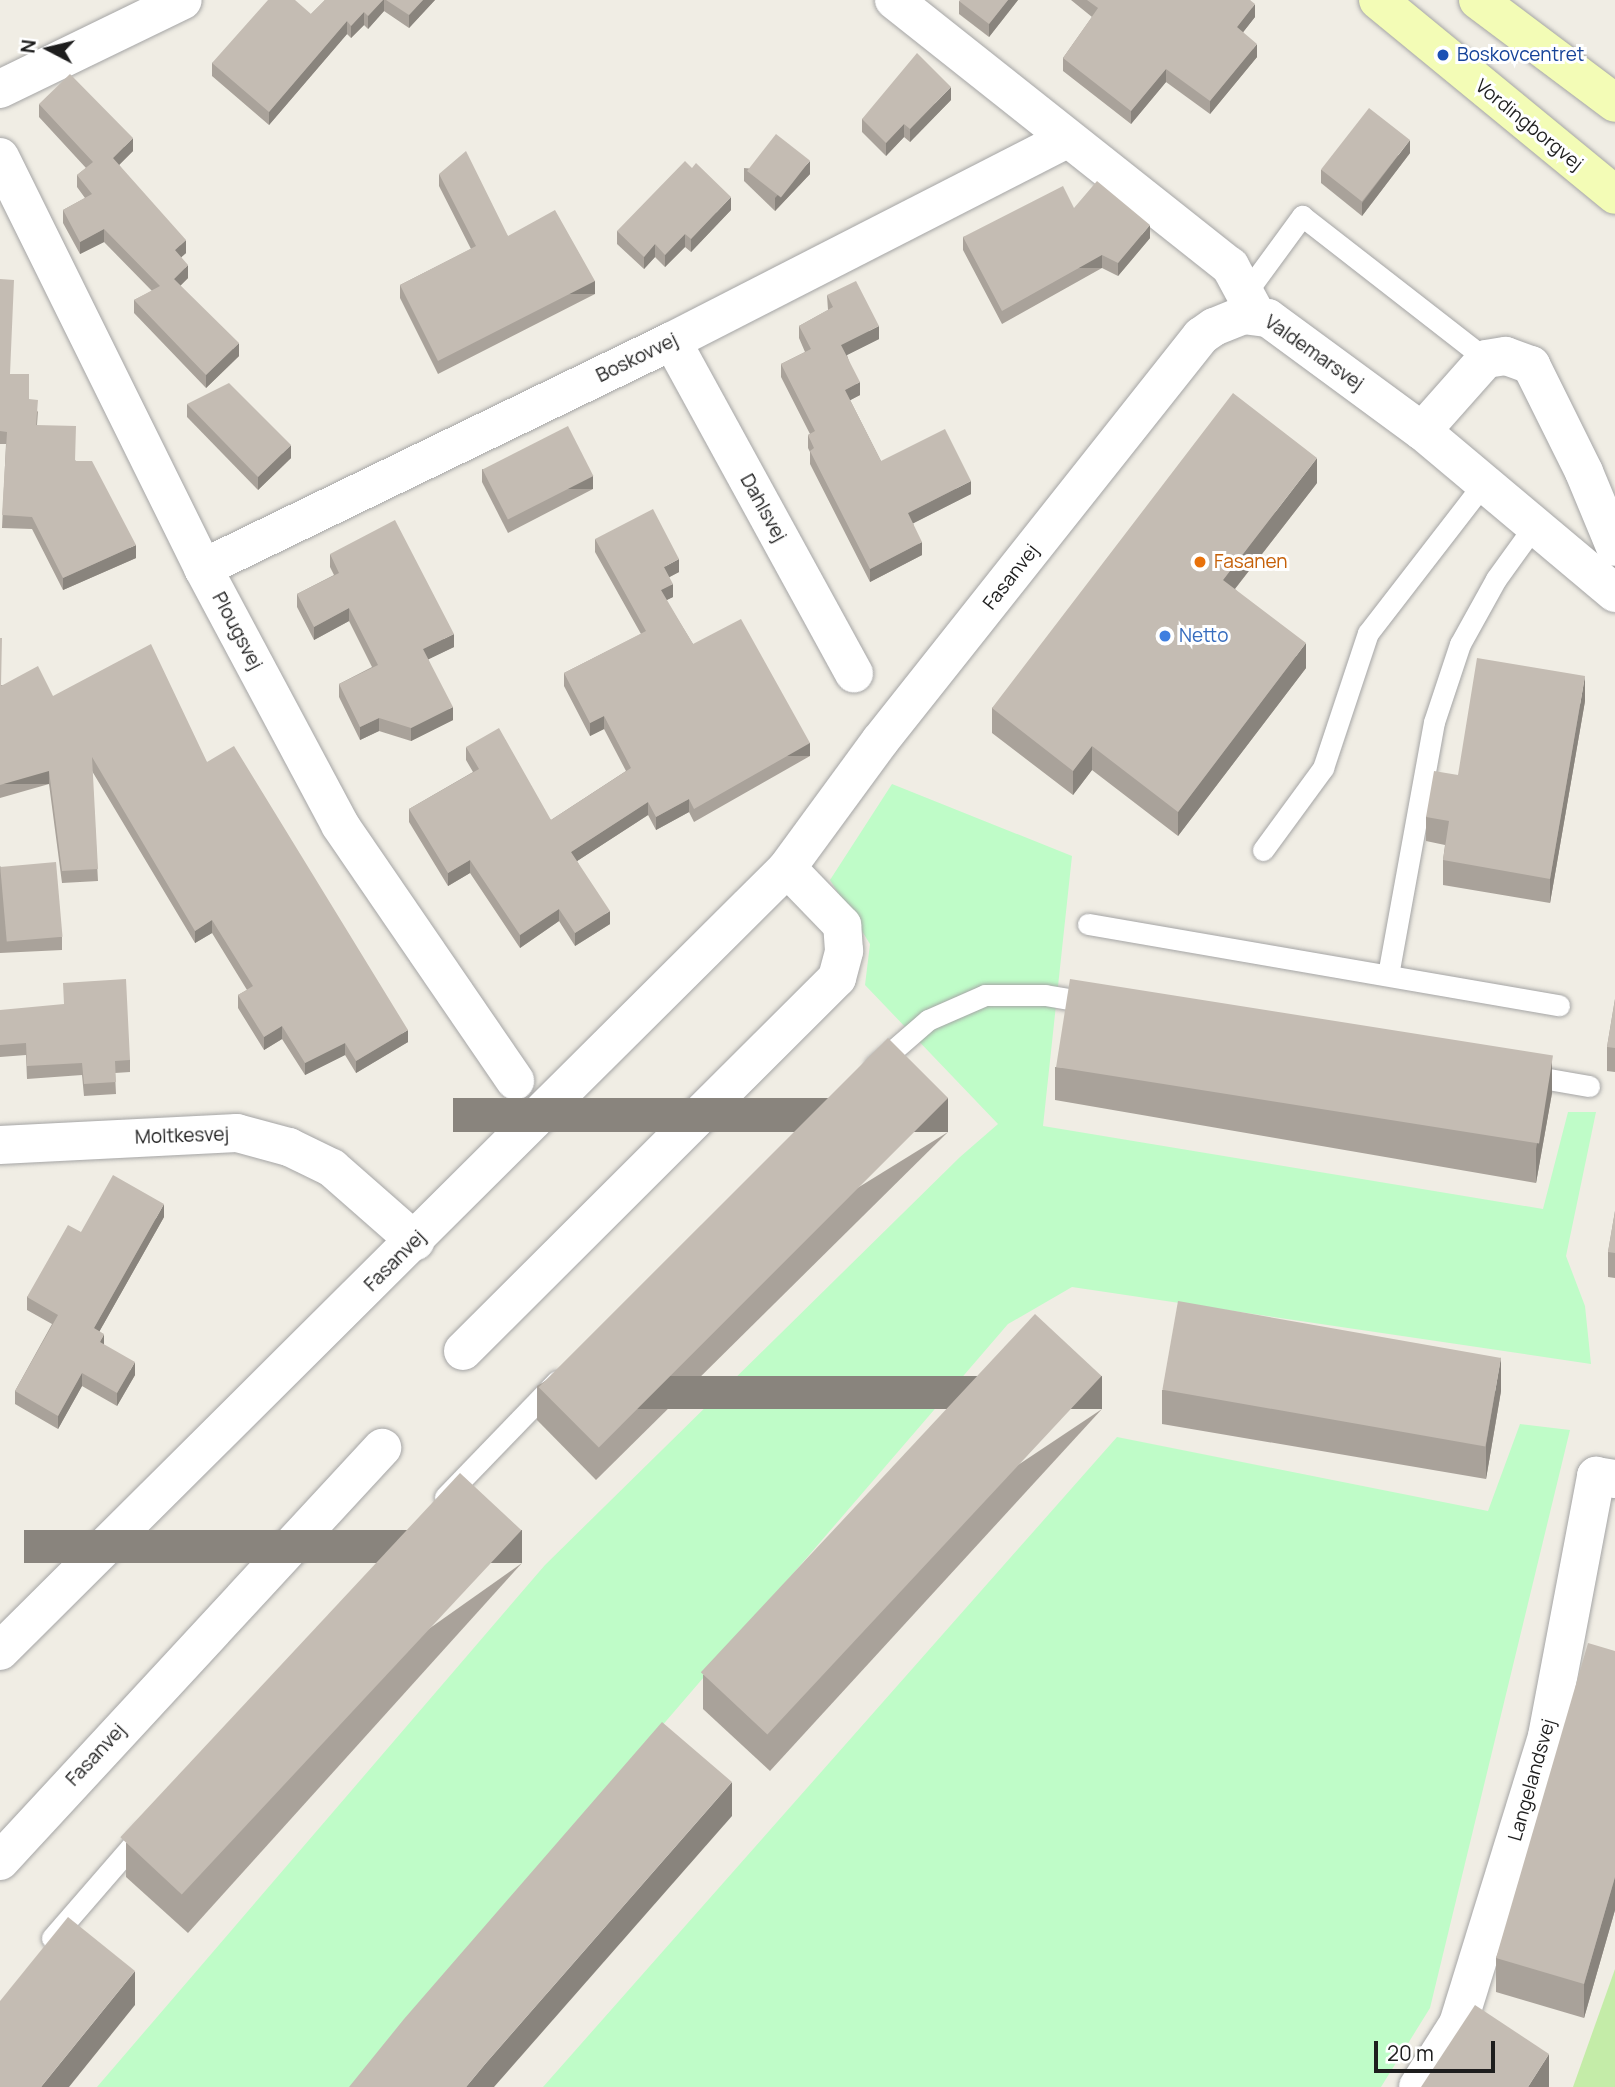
<!DOCTYPE html>
<style>
body{margin:0}
#map{position:relative;width:1615px;height:2087px;overflow:hidden;background:#f0ede4;font-family:Manrope,sans-serif}
div>[style]{position:absolute}
.grass>*{inset:0;background:#c4eca8}
.park>*{inset:0;background:#bffcc8}
.roads{filter:drop-shadow(0 0 2px #a5a5a5) drop-shadow(0 0 2px #a5a5a5)}
.service>*{height:21px;margin:-10.5px;padding:0 10.5px;transform-origin:10.5px;border-radius:10.5px;background:#fff}
.minor>*{height:38px;margin:-19px;padding:0 19px;transform-origin:19px;border-radius:19px;background:#fff}
.secondary>*{height:38px;margin:-19px;padding:0 19px;transform-origin:19px;border-radius:19px;background:#f3fcb6}
.wall>*{inset:0;background:#a9a29a}
.shaded-wall>*{inset:0;background:#89847d;transform-origin:0 0}
.building>*{inset:0;background:#c4bcb3;transform-origin:0 0}
.dots>*{width:19px;height:19px;translate:-50% -50%;box-sizing:border-box;border:4px solid #fff;border-radius:50%}
span{translate:-50% -50%;white-space:nowrap;text-align:center;line-height:1.15;-webkit-text-stroke:6px #fff;paint-order:stroke}
.transit-label{font-size:19px;color:#164399}
.left{translate:0 -50%;text-align:left}
.street-label{font-size:19px;color:#1e1e1e}
.food-label{font-size:19px;color:#c56008}
.shop-label{font-size:19px;color:#366cbe}
.north{position:absolute;left:14px;top:14px;width:70px;height:70px;-webkit-text-stroke:5px #fff;paint-order:stroke;rotate:277deg;font-size:19px;font-weight:700;line-height:28px;text-align:center;color:#1e1e1e}
.north::after{content:'';display:block;margin:auto;width:24px;height:32px;background:#1e1e1e;clip-path:polygon(50% 0,100% 100%,50% 72%,0 100%)}
.scale{position:absolute;left:1374px;top:2041px;width:121px;height:32px;box-sizing:border-box;border:4px solid #1e1e1e;border-top:0;padding-left:9px;font-size:21px;line-height:24px;white-space:nowrap;color:#1e1e1e;-webkit-text-stroke:5px #fff;paint-order:stroke}
</style>
<div id="map">
<div class="grass">
<i style="clip-path:polygon(1615px 1969px,1615px 2087px,1573px 2087px)"></i>
</div>
<div class="park">
<i style="clip-path:polygon(892px 784px,1072px 856px,1043px 1126px,1543px 1209px,1568px 1112px,1596px 1112px,1566px 1256px,1585px 1306px,1591px 1364px,1072px 1287px,1008px 1324px,351px 2087px,97px 2087px,545px 1565px,960px 1157px,998px 1124px,865px 985px,870px 944px,830px 880px)"></i>
<i style="clip-path:polygon(1520px 1424px,1570px 1430px,1430px 2008px,1381px 2087px,543px 2087px,1117px 1437px,1488px 1511px)"></i>
</div>
<div class="roads">
<div class="service">
<i style="left:1245px;top:294px;width:97px;rotate:-53.8deg"></i>
<i style="left:1302px;top:216px;width:233px;rotate:37.9deg"></i>
<i style="left:1263px;top:850px;width:102px;rotate:-53.8deg"></i>
<i style="left:1323px;top:768px;width:142px;rotate:-71.6deg"></i>
<i style="left:1368px;top:633px;width:190px;rotate:-52.3deg"></i>
<i style="left:1088px;top:924px;width:478px;rotate:9.8deg"></i>
<i style="left:1388px;top:975px;width:257px;rotate:-79.7deg"></i>
<i style="left:1434px;top:722px;width:82px;rotate:-71.6deg"></i>
<i style="left:1460px;top:644px;width:74px;rotate:-61deg"></i>
<i style="left:1496px;top:579px;width:67px;rotate:-54.2deg"></i>
<i style="left:875px;top:1066px;width:70px;rotate:-41deg"></i>
<i style="left:928px;top:1020px;width:62px;rotate:-23.7deg"></i>
<i style="left:985px;top:995px;width:60px"></i>
<i style="left:1045px;top:995px;width:49px;rotate:9.5deg"></i>
<i style="left:1525px;top:1075px;width:65px;rotate:9.8deg"></i>
<i style="left:445px;top:1497px;width:161px;rotate:-46deg"></i>
<i style="left:52px;top:1938px;width:139px;rotate:-49.1deg"></i>
</div>
<div class="minor">
<i style="left:894px;top:0;width:429px;rotate:38.4deg"></i>
<i style="left:1230px;top:266px;width:55px;rotate:61.6deg"></i>
<i style="left:0;top:89px;width:203px;rotate:-25.9deg"></i>
<i style="left:0;top:157px;width:458px;rotate:63.7deg"></i>
<i style="left:203px;top:568px;width:291px;rotate:61.9deg"></i>
<i style="left:340px;top:825px;width:310px;rotate:55.6deg"></i>
<i style="left:672px;top:341px;width:379px;rotate:61.3deg"></i>
<i style="left:1422px;top:431px;width:96px;rotate:-48.4deg"></i>
<i style="left:1486px;top:359px;width:20px;rotate:-9deg"></i>
<i style="left:1506px;top:356px;width:27px;rotate:20deg"></i>
<i style="left:1531px;top:365px;width:119px;rotate:63.6deg"></i>
<i style="left:1584px;top:472px;width:81px;rotate:67.5deg"></i>
<i style="left:203px;top:568px;width:521px;rotate:-25.83deg"></i>
<i style="left:672px;top:341px;width:444px;rotate:-27.1deg"></i>
<i style="left:0;top:1145px;width:237px;rotate:-2.9deg"></i>
<i style="left:237px;top:1133px;width:54px;rotate:15.1deg"></i>
<i style="left:289px;top:1147px;width:48px;rotate:26deg"></i>
<i style="left:332px;top:1168px;width:111px;rotate:41.3deg"></i>
<i style="left:463px;top:1351px;width:528px;rotate:-44.92deg"></i>
<i style="left:837px;top:978px;width:28px;rotate:-75deg"></i>
<i style="left:844px;top:951px;width:26px;rotate:-94deg"></i>
<i style="left:842px;top:925px;width:79px;rotate:-134deg"></i>
<i style="left:0;top:1651px;width:1110px;rotate:-44.85deg"></i>
<i style="left:787px;top:868px;width:157px;rotate:-53.8deg"></i>
<i style="left:880px;top:741px;width:517px;rotate:-51.6deg"></i>
<i style="left:1201px;top:336px;width:16px;rotate:-35deg"></i>
<i style="left:1214px;top:327px;width:31px;rotate:-22deg"></i>
<i style="left:1243px;top:315px;width:25px;rotate:7deg"></i>
<i style="left:1268px;top:318px;width:191px;rotate:36.3deg"></i>
<i style="left:1422px;top:431px;width:252px;rotate:40deg"></i>
<i style="left:0;top:1861px;width:563px;rotate:-47.23deg"></i>
<i style="left:1418px;top:2087px;width:75px;rotate:-57.6deg"></i>
<i style="left:1458px;top:2024px;width:301px;rotate:-72.8deg"></i>
<i style="left:1547px;top:1736px;width:265px;rotate:-79.3deg"></i>
<i style="left:1596px;top:1476px;width:19px;rotate:9deg"></i>
</div>
<div class="secondary">
<i style="left:1378px;top:0;width:307px;rotate:39.4deg"></i>
<i style="left:1478px;top:0;width:171px;rotate:36.9deg"></i>
</div>
</div>
<div class="wall">
<i style="clip-path:polygon(325px 0,435px 0,409px 28px,384px 11px,368px 29px,364px 25px,351px 38px,347px 34px,269px 125px,212px 76px,212px 63px,311px 14px)"></i>
<i style="clip-path:polygon(1018px 0,989px 37px,959px 14px,959px 1px)"></i>
<i style="clip-path:polygon(1071px 0,1250px 0,1255px 17px,1243px 32px,1257px 57px,1210px 114px,1166px 82px,1131px 124px,1063px 71px,1063px 58px,1092px 17px)"></i>
<i style="clip-path:polygon(951px 100px,910px 142px,904px 137px,886px 156px,862px 132px,862px 119px)"></i>
<i style="clip-path:polygon(39px 104px,133px 151px,119px 165px,186px 253px,181px 257px,188px 278px,180px 286px,239px 356px,206px 388px,134px 313px,134px 300px,152px 291px,104px 242px,80px 254px,63px 223px,63px 210px,85px 198px,77px 187px,77px 175px,86px 168px,39px 117px)"></i>
<i style="clip-path:polygon(1410px 153px,1362px 216px,1321px 183px,1321px 170px)"></i>
<i style="clip-path:polygon(744px 168px,810px 174px,775px 211px,744px 181px)"></i>
<i style="clip-path:polygon(439px 174px,508px 236px,595px 294px,438px 374px,400px 298px,400px 285px,471px 249px,439px 186px)"></i>
<i style="clip-path:polygon(1074px 208px,1150px 238px,1118px 276px,1102px 268px,1002px 324px,963px 250px,963px 237px)"></i>
<i style="clip-path:polygon(731px 210px,691px 252px,685px 247px,665px 267px,655px 257px,644px 269px,617px 244px,617px 231px)"></i>
<i style="clip-path:polygon(0 279px,10px 374px,38px 412px,37px 425px,76px 461px,136px 558px,63px 590px,32px 529px,2px 528px,6px 444px,0 444px)"></i>
<i style="clip-path:polygon(827px 295px,879px 339px,847px 355px,860px 395px,850px 400px,881px 461px,971px 494px,913px 523px,922px 555px,870px 582px,810px 464px,810px 452px,808px 448px,808px 435px,810px 434px,781px 377px,781px 364px,805px 352px,799px 338px,799px 326px,828px 310px)"></i>
<i style="clip-path:polygon(187px 404px,291px 458px,258px 490px,187px 417px)"></i>
<i style="clip-path:polygon(482px 469px,593px 489px,508px 533px,482px 482px)"></i>
<i style="clip-path:polygon(1317px 483px,1235px 589px,1306px 668px,1178px 836px,1092px 770px,1073px 795px,992px 733px,992px 708px)"></i>
<i style="clip-path:polygon(595px 539px,679px 572px,669px 577px,673px 597px,666px 600px,693px 644px,810px 756px,694px 822px,689px 812px,656px 830px,648px 815px,577px 861px,610px 924px,575px 946px,559px 921px,520px 948px,470px 873px,448px 886px,409px 822px,409px 809px,473px 772px,466px 760px,466px 747px,551px 820px,626px 771px,604px 729px,590px 736px,564px 686px,564px 673px,641px 634px,595px 552px)"></i>
<i style="clip-path:polygon(330px 554px,454px 647px,428px 659px,453px 720px,411px 741px,379px 731px,360px 740px,339px 697px,339px 684px,372px 667px,349px 621px,314px 640px,297px 607px,297px 594px,334px 575px,330px 567px)"></i>
<i style="clip-path:polygon(0 638px,1px 685px,53px 696px,207px 762px,408px 1042px,356px 1073px,345px 1055px,305px 1075px,282px 1039px,264px 1050px,238px 1008px,238px 995px,247px 990px,212px 933px,195px 943px,92px 771px,98px 881px,62px 883px,49px 784px,0 798px)"></i>
<i style="clip-path:polygon(1585px 701px,1550px 903px,1443px 885px,1443px 860px,1445px 845px,1426px 841px,1426px 817px,1458px 775px)"></i>
<i style="clip-path:polygon(0 866px,62px 937px,62px 950px,0 953px)"></i>
<i style="clip-path:polygon(1615px 999px,1615px 1072px,1607px 1071px,1607px 1047px)"></i>
<i style="clip-path:polygon(0 1010px,130px 1060px,130px 1072px,115px 1073px,116px 1094px,84px 1096px,82px 1075px,27px 1079px,26px 1055px,0 1057px)"></i>
<i style="clip-path:polygon(1055px 1067px,1552px 1093px,1536px 1183px,1055px 1100px)"></i>
<i style="clip-path:polygon(948px 1132px,596px 1480px,537px 1420px,537px 1386px)"></i>
<i style="clip-path:polygon(1615px 1211px,1615px 1278px,1608px 1277px,1608px 1252px)"></i>
<i style="clip-path:polygon(164px 1217px,99px 1332px,104px 1345px,135px 1375px,117px 1406px,82px 1386px,58px 1429px,15px 1404px,15px 1391px,52px 1324px,27px 1310px,27px 1297px,81px 1232px)"></i>
<i style="clip-path:polygon(1162px 1390px,1501px 1391px,1486px 1479px,1162px 1424px)"></i>
<i style="clip-path:polygon(1102px 1409px,770px 1771px,703px 1709px,703px 1675px)"></i>
<i style="clip-path:polygon(522px 1563px,188px 1933px,126px 1877px,126px 1843px)"></i>
<i style="clip-path:polygon(1615px 1651px,1615px 1910px,1584px 2018px,1496px 1992px,1496px 1958px)"></i>
</div>
<div class="shaded-wall">
<i style="clip-path:polygon(383px 0,384px 0,384px 11px,368px 29px,368px 16px)"></i>
<i style="clip-path:polygon(423px 0,435px 0,409px 28px,409px 15px)"></i>
<i style="clip-path:polygon(1008px 0,1018px 0,989px 37px,989px 24px)"></i>
<i style="clip-path:polygon(1255px 4px,1255px 17px,1237px 40px,1237px 27px)"></i>
<i style="clip-path:polygon(364px 12px,364px 25px,351px 38px,351px 26px)"></i>
<i style="clip-path:polygon(347px 21px,347px 34px,269px 125px,269px 112px)"></i>
<i style="clip-path:polygon(1257px 44px,1257px 57px,1210px 114px,1210px 101px)"></i>
<i style="clip-path:polygon(1166px 69px,1166px 82px,1131px 124px,1131px 111px)"></i>
<i style="clip-path:polygon(951px 87px,951px 100px,910px 142px,910px 129px)"></i>
<i style="clip-path:polygon(904px 124px,904px 137px,886px 156px,886px 143px)"></i>
<i style="clip-path:polygon(133px 138px,133px 151px,113px 171px,113px 158px)"></i>
<i style="clip-path:polygon(1410px 140px,1410px 153px,1362px 216px,1362px 203px)"></i>
<i style="clip-path:polygon(810px 161px,810px 174px,775px 211px,775px 198px)"></i>
<i style="clip-path:polygon(731px 197px,731px 210px,691px 252px,691px 239px)"></i>
<i style="clip-path:polygon(1150px 225px,1150px 238px,1118px 276px,1118px 263px)"></i>
<i style="clip-path:polygon(104px 229px,104px 242px,80px 254px,80px 242px)"></i>
<i style="clip-path:polygon(685px 234px,685px 247px,665px 267px,665px 255px)"></i>
<i style="clip-path:polygon(186px 240px,186px 253px,175px 263px,175px 250px)"></i>
<i style="clip-path:polygon(655px 244px,655px 257px,644px 269px,644px 257px)"></i>
<i style="left:1102px;top:255px;width:13px;height:115px;rotate:90deg"></i>
<i style="clip-path:polygon(188px 265px,188px 278px,174px 292px,174px 279px)"></i>
<i style="left:595px;top:281px;width:13px;height:176px;rotate:90deg"></i>
<i style="clip-path:polygon(879px 326px,879px 339px,841px 358px,841px 345px)"></i>
<i style="clip-path:polygon(239px 343px,239px 356px,206px 388px,206px 375px)"></i>
<i style="clip-path:polygon(860px 382px,860px 395px,845px 403px,845px 390px)"></i>
<i style="clip-path:polygon(291px 445px,291px 458px,258px 490px,258px 477px)"></i>
<i style="clip-path:polygon(1317px 458px,1317px 483px,1223px 604px,1223px 580px)"></i>
<i style="left:593px;top:476px;width:13px;height:96px;rotate:90deg"></i>
<i style="clip-path:polygon(971px 481px,971px 494px,908px 526px,908px 513px)"></i>
<i style="clip-path:polygon(922px 542px,922px 555px,870px 582px,870px 569px)"></i>
<i style="clip-path:polygon(136px 545px,136px 558px,63px 590px,63px 578px)"></i>
<i style="clip-path:polygon(679px 559px,679px 572px,664px 580px,664px 567px)"></i>
<i style="clip-path:polygon(673px 584px,673px 597px,661px 603px,661px 590px)"></i>
<i style="clip-path:polygon(349px 608px,349px 621px,314px 640px,314px 627px)"></i>
<i style="clip-path:polygon(454px 634px,454px 647px,423px 662px,423px 649px)"></i>
<i style="clip-path:polygon(1306px 643px,1306px 668px,1178px 836px,1178px 812px)"></i>
<i style="clip-path:polygon(1585px 676px,1585px 701px,1550px 903px,1550px 879px)"></i>
<i style="clip-path:polygon(453px 707px,453px 720px,411px 741px,411px 728px)"></i>
<i style="clip-path:polygon(604px 716px,604px 729px,590px 736px,590px 723px)"></i>
<i style="clip-path:polygon(379px 718px,379px 731px,360px 740px,360px 727px)"></i>
<i style="left:810px;top:743px;width:13px;height:133px;rotate:90deg"></i>
<i style="clip-path:polygon(1092px 746px,1092px 770px,1073px 795px,1073px 771px)"></i>
<i style="left:49px;top:771px;width:13px;height:51px;rotate:90deg"></i>
<i style="clip-path:polygon(689px 799px,689px 812px,656px 830px,656px 817px)"></i>
<i style="clip-path:polygon(648px 802px,648px 815px,571px 865px,571px 852px)"></i>
<i style="clip-path:polygon(470px 860px,470px 873px,448px 886px,448px 873px)"></i>
<i style="clip-path:polygon(559px 909px,559px 921px,520px 948px,520px 935px)"></i>
<i style="clip-path:polygon(610px 911px,610px 924px,575px 946px,575px 933px)"></i>
<i style="clip-path:polygon(212px 920px,212px 933px,195px 943px,195px 931px)"></i>
<i style="clip-path:polygon(282px 1026px,282px 1039px,264px 1050px,264px 1037px)"></i>
<i style="clip-path:polygon(408px 1030px,408px 1042px,356px 1073px,356px 1061px)"></i>
<i style="clip-path:polygon(345px 1043px,345px 1055px,305px 1075px,305px 1063px)"></i>
<i style="clip-path:polygon(1552px 1059px,1552px 1093px,1536px 1183px,1536px 1149px)"></i>
<i style="left:948px;top:1098px;width:34px;height:495px;rotate:90deg"></i>
<i style="clip-path:polygon(164px 1204px,164px 1217px,94px 1341px,94px 1328px)"></i>
<i style="clip-path:polygon(104px 1334px,104px 1347px,100px 1342px)"></i>
<i style="clip-path:polygon(1501px 1357px,1501px 1391px,1486px 1479px,1486px 1445px)"></i>
<i style="clip-path:polygon(135px 1362px,135px 1375px,117px 1406px,117px 1393px)"></i>
<i style="clip-path:polygon(82px 1373px,82px 1386px,58px 1429px,58px 1416px)"></i>
<i style="left:1102px;top:1376px;width:33px;height:490px;rotate:90deg"></i>
<i style="left:522px;top:1530px;width:33px;height:498px;rotate:90deg"></i>
<i style="clip-path:polygon(732px 1782px,732px 1816px,494px 2087px,466px 2087px,486px 2063px)"></i>
<i style="clip-path:polygon(1615px 1877px,1615px 1910px,1584px 2018px,1584px 1984px)"></i>
<i style="clip-path:polygon(135px 1971px,135px 2005px,69px 2087px,41px 2087px)"></i>
<i style="clip-path:polygon(1549px 2054px,1549px 2087px,1528px 2087px)"></i>
</div>
<div class="building">
<i style="clip-path:polygon(268px 0,295px 0,311px 14px,325px 0,383px 0,368px 16px,364px 12px,351px 26px,347px 21px,269px 112px,212px 63px)"></i>
<i style="clip-path:polygon(386px 0,423px 0,409px 15px)"></i>
<i style="clip-path:polygon(960px 0,1008px 0,989px 24px,959px 1px)"></i>
<i style="clip-path:polygon(1087px 0,1250px 0,1255px 4px,1237px 27px,1257px 44px,1210px 101px,1166px 69px,1131px 111px,1063px 58px,1098px 8px)"></i>
<i style="clip-path:polygon(917px 53px,951px 87px,910px 129px,904px 124px,886px 143px,862px 119px)"></i>
<i style="clip-path:polygon(70px 74px,133px 138px,113px 158px,186px 240px,175px 250px,188px 265px,174px 279px,239px 343px,206px 375px,134px 300px,160px 286px,104px 229px,80px 242px,63px 210px,92px 194px,77px 175px,93px 162px,39px 104px)"></i>
<i style="left:1369px;top:108px;width:52px;height:78px;rotate:38deg"></i>
<i style="left:776px;top:134px;width:43px;height:47px;rotate:38deg"></i>
<i style="clip-path:polygon(466px 151px,508px 236px,555px 210px,595px 281px,438px 361px,400px 285px,476px 246px,439px 174px)"></i>
<i style="clip-path:polygon(685px 161px,692px 168px,696px 163px,731px 197px,691px 239px,685px 234px,665px 255px,655px 244px,644px 257px,617px 231px)"></i>
<i style="clip-path:polygon(1097px 181px,1150px 225px,1118px 263px,1102px 255px,1002px 311px,963px 237px,1063px 186px,1074px 208px)"></i>
<i style="clip-path:polygon(0 279px,14px 280px,10px 374px,29px 374px,29px 399px,38px 400px,36px 425px,76px 426px,75px 461px,92px 461px,136px 545px,63px 578px,32px 517px,2px 515px,7px 432px,0 431px)"></i>
<i style="clip-path:polygon(856px 281px,879px 326px,841px 345px,860px 382px,845px 390px,881px 461px,945px 429px,971px 481px,908px 513px,922px 542px,870px 569px,810px 451px,814px 448px,808px 435px,815px 431px,781px 364px,811px 349px,799px 326px,833px 307px,827px 295px)"></i>
<i style="clip-path:polygon(229px 383px,291px 445px,258px 477px,187px 404px)"></i>
<i style="clip-path:polygon(1233px 393px,1317px 458px,1223px 580px,1306px 643px,1178px 812px,1092px 746px,1073px 771px,992px 708px)"></i>
<i style="left:568px;top:426px;width:56px;height:96px;rotate:63deg"></i>
<i style="clip-path:polygon(653px 509px,679px 559px,664px 567px,673px 584px,661px 590px,693px 644px,741px 619px,810px 743px,694px 809px,689px 799px,656px 817px,648px 802px,571px 852px,610px 911px,575px 933px,559px 909px,520px 935px,470px 860px,448px 873px,409px 809px,479px 769px,466px 747px,499px 728px,551px 820px,631px 768px,604px 716px,590px 723px,564px 673px,646px 631px,595px 539px)"></i>
<i style="clip-path:polygon(395px 520px,454px 634px,423px 649px,453px 707px,411px 728px,379px 718px,360px 727px,339px 684px,378px 665px,349px 608px,314px 627px,297px 594px,339px 573px,330px 554px)"></i>
<i style="clip-path:polygon(0 638px,2px 638px,1px 686px,38px 666px,53px 696px,151px 644px,207px 762px,234px 746px,408px 1030px,356px 1061px,345px 1043px,305px 1063px,282px 1026px,264px 1037px,238px 995px,253px 986px,212px 920px,195px 931px,92px 757px,98px 869px,62px 871px,49px 771px,0 785px)"></i>
<i style="clip-path:polygon(1477px 658px,1585px 676px,1550px 879px,1443px 860px,1449px 821px,1426px 817px,1434px 771px,1458px 775px)"></i>
<i style="left:56px;top:862px;width:75px;height:56px;rotate:85deg"></i>
<i style="clip-path:polygon(126px 979px,130px 1060px,115px 1061px,116px 1082px,84px 1084px,82px 1063px,27px 1066px,26px 1043px,0 1045px,0 1010px,64px 1004px,63px 983px)"></i>
<i style="left:1070px;top:979px;width:489px;height:89px;rotate:9deg"></i>
<i style="clip-path:polygon(1615px 999px,1615px 1048px,1607px 1047px)"></i>
<i style="left:888px;top:1038px;width:85px;height:494px;rotate:45deg"></i>
<i style="clip-path:polygon(113px 1175px,164px 1204px,94px 1328px,104px 1334px,100px 1342px,135px 1362px,117px 1393px,82px 1373px,58px 1416px,15px 1391px,58px 1315px,27px 1297px,68px 1225px,81px 1232px)"></i>
<i style="clip-path:polygon(1615px 1211px,1615px 1253px,1608px 1252px)"></i>
<i style="left:1178px;top:1301px;width:328px;height:90px;rotate:10deg"></i>
<i style="left:1035px;top:1314px;width:91px;height:490px;rotate:43deg"></i>
<i style="left:460px;top:1473px;width:84px;height:498px;rotate:43deg"></i>
<i style="clip-path:polygon(1588px 1643px,1615px 1651px,1615px 1877px,1584px 1984px,1496px 1958px)"></i>
<i style="clip-path:polygon(662px 1722px,732px 1782px,486px 2063px,466px 2087px,349px 2087px,404px 2019px)"></i>
<i style="clip-path:polygon(68px 1917px,135px 1971px,41px 2087px,0 2087px,0 2001px)"></i>
<i style="clip-path:polygon(1475px 2005px,1549px 2054px,1528px 2087px,1421px 2087px)"></i>
</div>
<div class="dots">
<i style="left:1443px;top:55px;background:#1a4fb4"></i>
<i style="left:1200px;top:562px;background:#e8710a"></i>
<i style="left:1165px;top:636px;background:#3f7fe0"></i>
</div>
<div class="transit-label">
<span class="left" style="left:1457px;top:55px">Boskovcentret</span>
</div>
<div class="street-label">
<span style="left:1529px;top:125px;rotate:39deg">Vordingborgvej</span>
<span style="left:1314px;top:353px;rotate:35deg">Valdemarsvej</span>
<span style="left:637px;top:358px;rotate:-26deg">Boskovvej</span>
<span style="left:763px;top:508px;rotate:61deg">Dahlsvej</span>
<span style="left:1011px;top:577px;rotate:-52deg">Fasanvej</span>
<span style="left:237px;top:631px;rotate:62deg">Plougsvej</span>
<span style="left:182px;top:1136px;rotate:-2deg">Moltkesvej</span>
<span style="left:395px;top:1261px;rotate:-45deg">Fasanvej</span>
<span style="left:96px;top:1755px;rotate:-47deg">Fasanvej</span>
<span style="left:1532px;top:1780px;rotate:-74deg">Langelandsvej</span>
</div>
<div class="food-label">
<span class="left" style="left:1214px;top:562px">Fasanen</span>
</div>
<div class="shop-label">
<span class="left" style="left:1179px;top:636px">Netto</span>
</div>
<div class="north">N</div>
<div class="scale">20 m</div>
</div>
